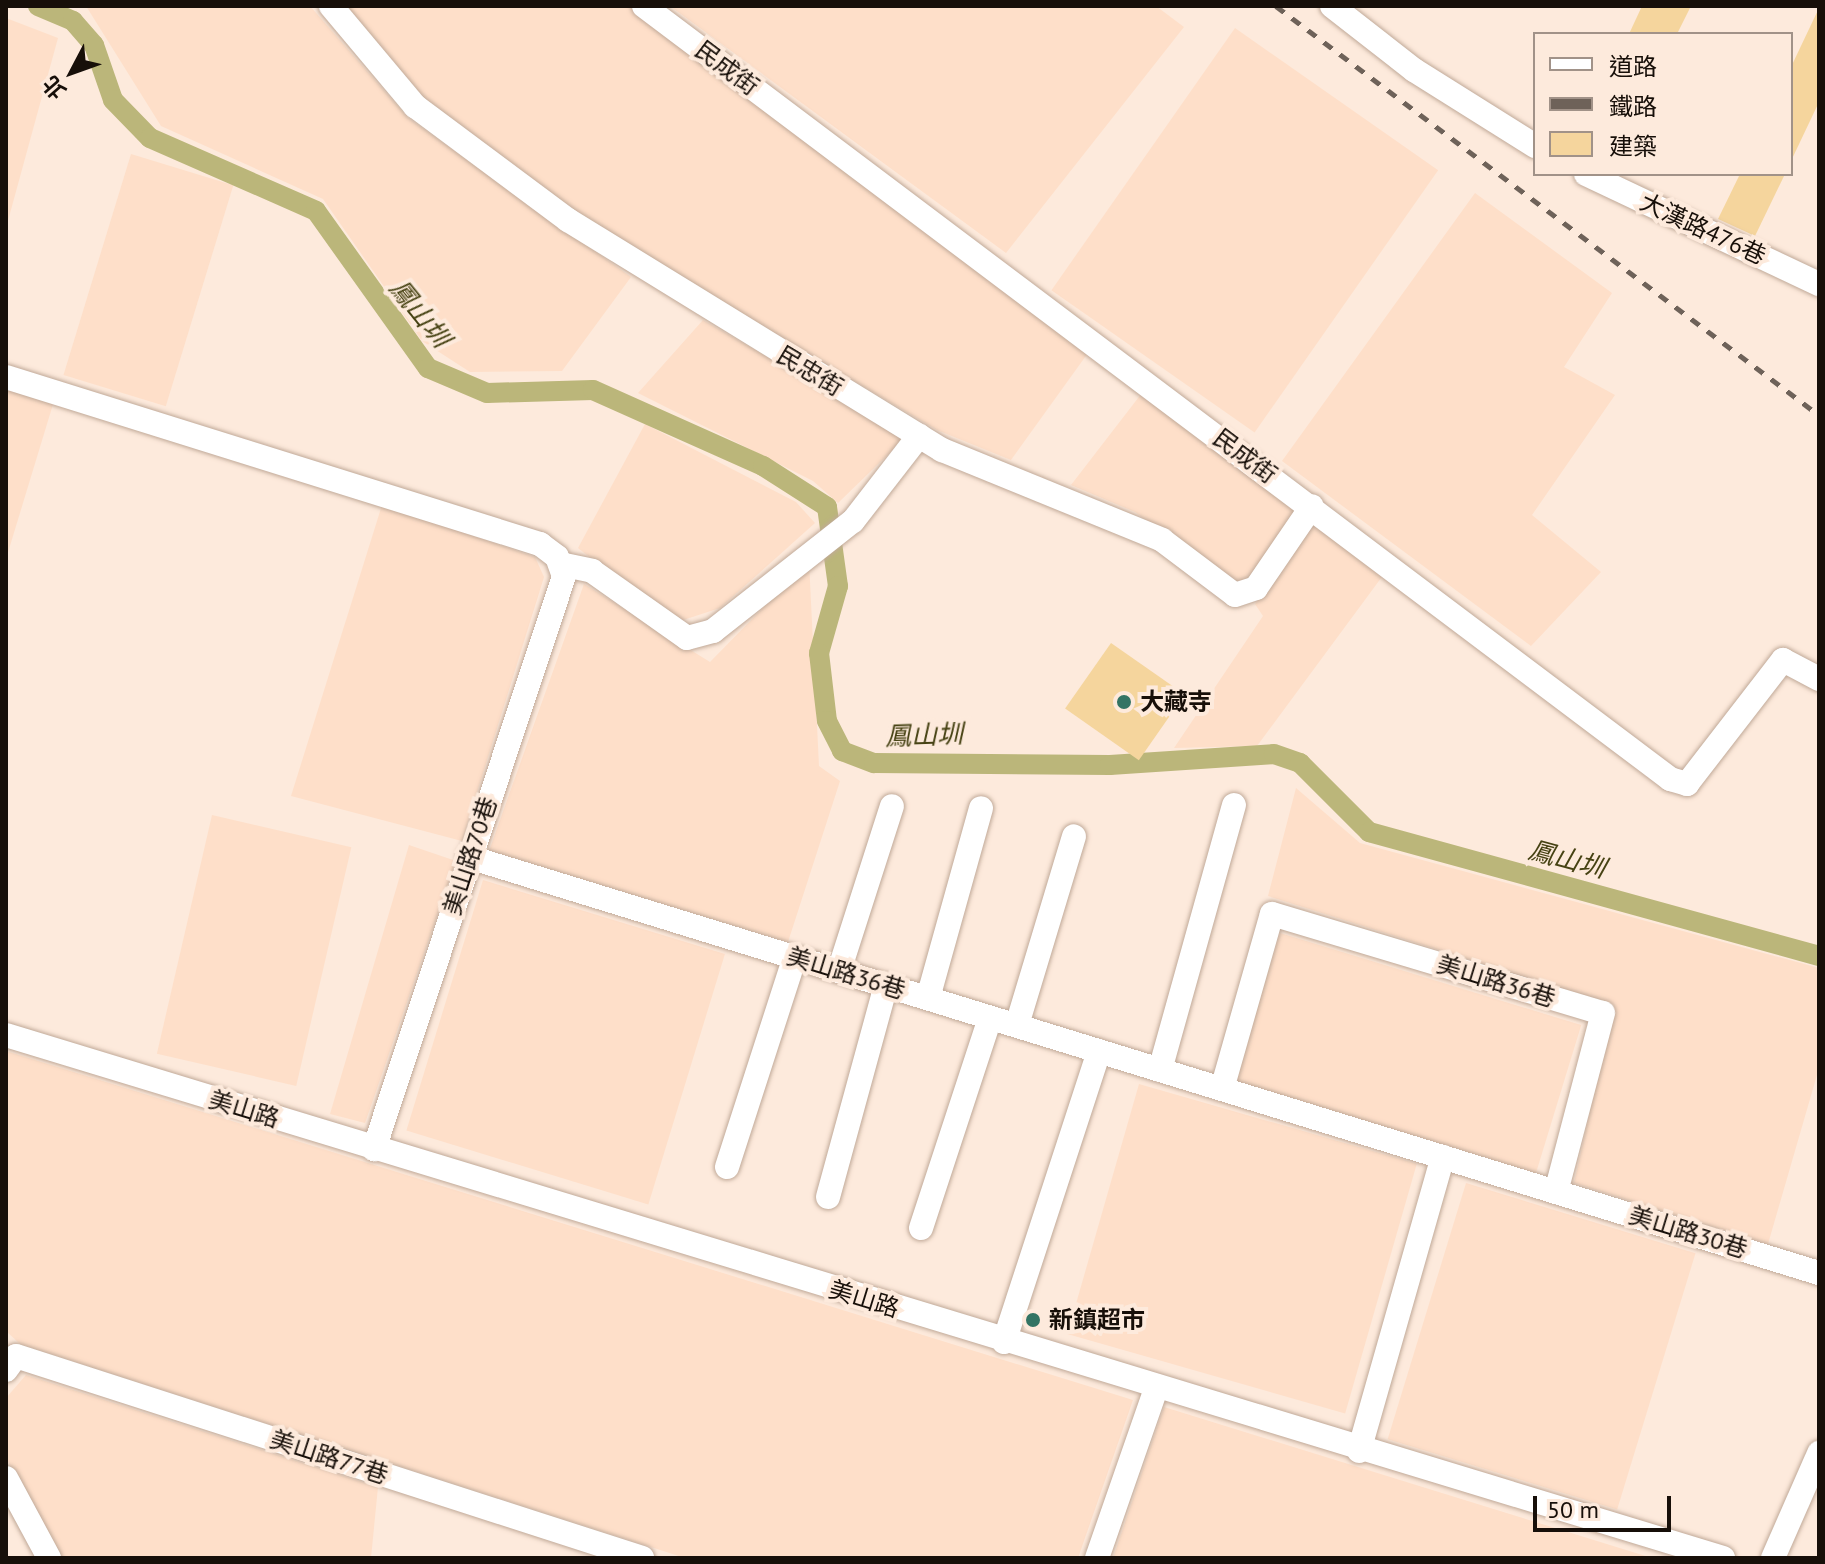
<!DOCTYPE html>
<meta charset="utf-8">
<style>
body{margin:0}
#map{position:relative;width:1825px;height:1564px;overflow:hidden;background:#fdeadc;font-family:"PT Sans","Noto Sans TC",sans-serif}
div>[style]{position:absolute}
.built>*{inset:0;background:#fedfc9;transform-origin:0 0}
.canal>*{height:20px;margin:-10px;padding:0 10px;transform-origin:10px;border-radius:10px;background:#bbb67a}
.building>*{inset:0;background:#f5d59d;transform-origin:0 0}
.roads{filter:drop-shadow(0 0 2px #c0a998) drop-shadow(0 0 2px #c0a998)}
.minor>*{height:24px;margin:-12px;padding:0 12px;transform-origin:12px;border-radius:12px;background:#fff}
.rail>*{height:5px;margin-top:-2.5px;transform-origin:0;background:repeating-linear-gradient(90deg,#6e6259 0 10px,transparent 0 20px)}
.dots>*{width:22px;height:22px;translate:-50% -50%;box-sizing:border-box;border:4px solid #fdeadc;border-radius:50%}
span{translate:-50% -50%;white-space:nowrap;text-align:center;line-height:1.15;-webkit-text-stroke:8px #fdeadc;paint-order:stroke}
.street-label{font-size:24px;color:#170f09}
.poi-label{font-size:24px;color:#170f09;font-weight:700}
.left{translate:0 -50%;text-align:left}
.water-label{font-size:26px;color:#464213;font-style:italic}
.frame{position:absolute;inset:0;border:8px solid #170f09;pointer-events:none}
.legend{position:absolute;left:1533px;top:32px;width:260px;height:144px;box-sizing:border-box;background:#fdeadc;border:2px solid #a19288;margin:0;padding:10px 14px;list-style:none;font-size:24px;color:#170f09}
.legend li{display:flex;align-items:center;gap:16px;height:40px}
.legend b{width:40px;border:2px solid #a19288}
.north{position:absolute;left:32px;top:32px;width:80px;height:80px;-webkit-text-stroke:6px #fdeadc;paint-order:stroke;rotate:229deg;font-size:22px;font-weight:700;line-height:32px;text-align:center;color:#170f09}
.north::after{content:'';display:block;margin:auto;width:28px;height:36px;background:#170f09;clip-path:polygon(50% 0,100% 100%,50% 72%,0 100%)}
.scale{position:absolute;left:1533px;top:1496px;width:138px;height:36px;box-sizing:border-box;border:4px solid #170f09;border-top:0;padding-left:10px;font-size:24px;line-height:28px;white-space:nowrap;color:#170f09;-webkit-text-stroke:6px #fdeadc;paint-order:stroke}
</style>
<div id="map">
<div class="built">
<i style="clip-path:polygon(86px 6px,310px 6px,408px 118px,631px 277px,562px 371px,470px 372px,422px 341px,323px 199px,161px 126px)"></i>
<i style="clip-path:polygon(342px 6px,628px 6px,1088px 353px,1011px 460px,937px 430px,602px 232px,420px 95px)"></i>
<i style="clip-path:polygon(670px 6px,1156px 6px,1184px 27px,1006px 253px)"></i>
<i style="clip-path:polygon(6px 18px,58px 38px,6px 228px)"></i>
<i style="left:1235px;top:28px;width:248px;height:320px;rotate:35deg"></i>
<i style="left:131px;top:154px;width:107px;height:231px;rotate:17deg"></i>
<i style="clip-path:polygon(1475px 193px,1612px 293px,1564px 367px,1615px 395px,1532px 515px,1601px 572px,1531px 646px,1282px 461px)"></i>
<i style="clip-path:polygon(703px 320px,906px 437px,838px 503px,813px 481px,638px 393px)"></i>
<i style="clip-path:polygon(6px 387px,54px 401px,6px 559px)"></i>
<i style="clip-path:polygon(1145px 389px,1300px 506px,1240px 590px,1135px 512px,1071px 485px)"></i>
<i style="clip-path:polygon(645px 424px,796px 502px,815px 523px,720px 608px,674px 623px,578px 548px)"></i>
<i style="clip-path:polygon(382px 505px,535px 557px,544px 577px,462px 841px,291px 796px)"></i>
<i style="clip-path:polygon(1315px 515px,1387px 570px,1257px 746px,1174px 748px,1263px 616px,1255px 604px)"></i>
<i style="clip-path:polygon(809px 561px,819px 766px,840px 781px,788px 942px,489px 851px,584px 584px,710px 662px)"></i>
<i style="clip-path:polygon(1296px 788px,1360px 843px,1819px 968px,1819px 1068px,1768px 1244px,1574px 1183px,1614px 1005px,1268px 896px)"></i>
<i style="left:212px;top:815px;width:143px;height:245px;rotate:13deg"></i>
<i style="clip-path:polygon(409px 845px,456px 861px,365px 1123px,330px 1114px)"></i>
<i style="left:483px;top:880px;width:253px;height:262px;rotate:17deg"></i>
<i style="left:1280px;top:933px;width:315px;height:155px;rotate:17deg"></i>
<i style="clip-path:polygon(6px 1051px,1133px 1400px,1078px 1558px,685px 1558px,20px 1344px,6px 1331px)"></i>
<i style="left:1139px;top:1084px;width:289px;height:260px;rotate:16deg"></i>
<i style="left:1466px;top:1183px;width:240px;height:268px;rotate:17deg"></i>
<i style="clip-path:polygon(26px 1375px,378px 1487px,371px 1558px,60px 1558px,6px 1458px,6px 1398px)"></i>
<i style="clip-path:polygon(1164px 1407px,1652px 1558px,1113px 1558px)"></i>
</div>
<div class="canal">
<i style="left:38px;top:6px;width:38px;rotate:23deg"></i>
<i style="left:73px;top:21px;width:32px;rotate:49deg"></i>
<i style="left:94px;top:45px;width:58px;rotate:70.9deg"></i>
<i style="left:113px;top:100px;width:53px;rotate:45.8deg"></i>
<i style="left:150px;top:138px;width:181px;rotate:23.7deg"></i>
<i style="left:316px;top:211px;width:193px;rotate:54.5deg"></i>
<i style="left:428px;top:368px;width:64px;rotate:23deg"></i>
<i style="left:487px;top:393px;width:106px;rotate:-1.6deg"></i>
<i style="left:593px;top:390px;width:186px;rotate:24.1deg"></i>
<i style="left:763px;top:466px;width:76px;rotate:32.6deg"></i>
<i style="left:827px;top:507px;width:80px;rotate:82.1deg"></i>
<i style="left:838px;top:586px;width:70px;rotate:105.8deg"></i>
<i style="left:819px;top:653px;width:68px;rotate:83.3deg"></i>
<i style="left:827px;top:721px;width:34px;rotate:63deg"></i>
<i style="left:842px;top:751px;width:34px;rotate:21deg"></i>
<i style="left:874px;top:763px;width:236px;rotate:0.5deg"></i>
<i style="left:1110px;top:765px;width:164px;rotate:-3.8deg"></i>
<i style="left:1274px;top:754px;width:28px;rotate:19deg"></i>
<i style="left:1300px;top:763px;width:98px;rotate:45deg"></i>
<i style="left:1369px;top:832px;width:467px;rotate:15.4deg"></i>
</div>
<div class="building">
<i style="clip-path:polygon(1642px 6px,1691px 6px,1677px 34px,1629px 34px)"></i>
<i style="clip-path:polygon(1819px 8px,1819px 102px,1791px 161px,1791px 67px)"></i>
<i style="clip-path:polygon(1740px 174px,1785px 174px,1755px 236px,1718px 219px)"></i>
<i style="left:1111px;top:643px;width:90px;height:80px;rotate:35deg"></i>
</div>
<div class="roads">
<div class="minor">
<i style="left:331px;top:6px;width:131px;rotate:50deg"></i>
<i style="left:415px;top:106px;width:191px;rotate:36.7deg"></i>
<i style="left:568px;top:220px;width:439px;rotate:31.6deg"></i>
<i style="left:942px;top:450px;width:238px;rotate:22.2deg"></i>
<i style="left:1162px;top:540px;width:91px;rotate:37deg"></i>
<i style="left:1235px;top:595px;width:22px;rotate:-18deg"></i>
<i style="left:1256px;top:588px;width:99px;rotate:-55.7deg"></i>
<i style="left:644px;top:6px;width:1285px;rotate:36.99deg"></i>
<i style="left:1670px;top:779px;width:18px;rotate:16deg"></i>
<i style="left:1687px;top:784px;width:157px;rotate:-52.3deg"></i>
<i style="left:1783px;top:660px;width:41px;rotate:27.8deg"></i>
<i style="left:1332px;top:6px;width:104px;rotate:38deg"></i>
<i style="left:1414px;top:70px;width:143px;rotate:32.1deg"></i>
<i style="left:1586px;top:174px;width:258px;rotate:25.3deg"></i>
<i style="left:6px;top:377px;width:560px;rotate:17.37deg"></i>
<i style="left:540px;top:544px;width:21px;rotate:37deg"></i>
<i style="left:557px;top:557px;width:20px;rotate:70deg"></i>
<i style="left:564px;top:576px;width:604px;rotate:108.34deg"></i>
<i style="left:560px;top:564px;width:33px;rotate:12deg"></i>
<i style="left:592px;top:571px;width:116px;rotate:35.2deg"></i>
<i style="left:687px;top:638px;width:27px;rotate:-15deg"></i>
<i style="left:713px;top:631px;width:178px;rotate:-38.2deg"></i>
<i style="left:853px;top:521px;width:108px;rotate:-52.2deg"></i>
<i style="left:469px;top:857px;width:1413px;rotate:17.13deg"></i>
<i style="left:839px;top:971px;width:173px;rotate:-72.2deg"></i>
<i style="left:928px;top:998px;width:197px;rotate:-74.4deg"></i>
<i style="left:1017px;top:1025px;width:197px;rotate:-73.2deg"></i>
<i style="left:6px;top:1035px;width:1795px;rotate:16.94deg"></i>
<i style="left:1160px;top:1070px;width:275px;rotate:-74.4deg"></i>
<i style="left:1222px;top:1089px;width:182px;rotate:-74.1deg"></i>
<i style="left:1272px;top:914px;width:345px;rotate:16.7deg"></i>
<i style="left:1603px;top:1013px;width:185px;rotate:104.7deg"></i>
<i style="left:727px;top:1167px;width:221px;rotate:-72.1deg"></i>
<i style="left:828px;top:1197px;width:220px;rotate:-74.7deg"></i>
<i style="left:921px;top:1228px;width:221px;rotate:-71.8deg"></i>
<i style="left:1004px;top:1342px;width:306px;rotate:-71.9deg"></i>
<i style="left:6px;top:1370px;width:17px;rotate:-54deg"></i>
<i style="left:16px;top:1356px;width:658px;rotate:17.88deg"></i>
<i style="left:1359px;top:1451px;width:306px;rotate:-74.1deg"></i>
<i style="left:6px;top:1478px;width:91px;rotate:61.7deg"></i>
<i style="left:1097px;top:1558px;width:179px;rotate:-70.8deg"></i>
<i style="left:1773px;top:1558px;width:115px;rotate:-66.3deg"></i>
</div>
</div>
<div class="rail">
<i style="left:1276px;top:6px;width:680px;rotate:36.99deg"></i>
</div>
<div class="dots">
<i style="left:1124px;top:702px;background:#337464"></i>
<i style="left:1033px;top:1320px;background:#337464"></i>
</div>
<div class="street-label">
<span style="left:727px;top:68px;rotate:37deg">民成街</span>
<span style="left:1703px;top:229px;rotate:25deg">大漢路476巷</span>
<span style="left:810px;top:371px;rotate:31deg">民忠街</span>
<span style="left:1245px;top:456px;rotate:37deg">民成街</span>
<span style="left:470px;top:856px;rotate:-72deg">美山路70巷</span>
<span style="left:846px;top:973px;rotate:17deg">美山路36巷</span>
<span style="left:1496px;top:981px;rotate:17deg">美山路36巷</span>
<span style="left:244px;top:1109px;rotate:17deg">美山路</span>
<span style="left:1688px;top:1232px;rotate:17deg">美山路30巷</span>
<span style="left:864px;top:1299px;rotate:17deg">美山路</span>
<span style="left:329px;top:1457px;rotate:18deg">美山路77巷</span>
</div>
<div class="poi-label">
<span class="left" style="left:1140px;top:702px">大藏寺</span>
<span class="left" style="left:1049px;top:1320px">新鎮超市</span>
</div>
<div class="water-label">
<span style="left:420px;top:313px;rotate:51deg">鳳山圳</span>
<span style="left:924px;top:735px;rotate:-2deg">鳳山圳</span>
<span style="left:1567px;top:859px;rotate:15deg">鳳山圳</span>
</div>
<div class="frame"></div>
<ul class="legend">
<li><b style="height:10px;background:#fff"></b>道路</li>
<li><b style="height:10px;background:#6e6259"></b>鐵路</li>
<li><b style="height:22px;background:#f5d59d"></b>建築</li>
</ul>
<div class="north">北</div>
<div class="scale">50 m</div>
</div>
